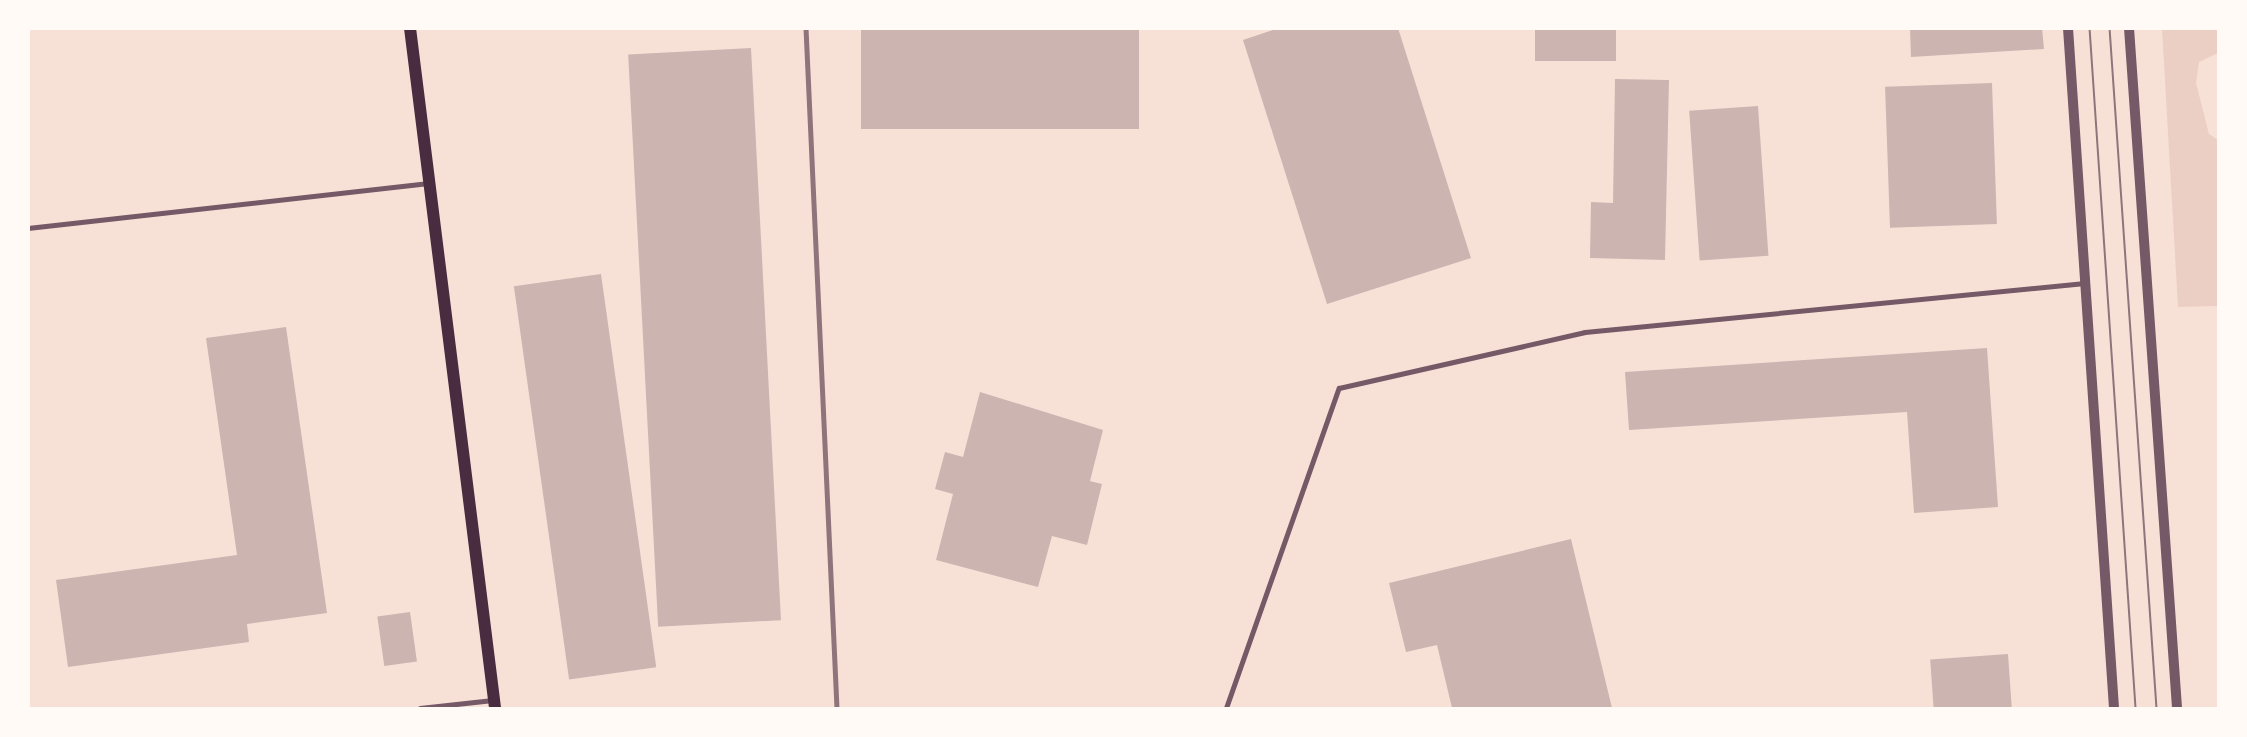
<!DOCTYPE html>
<style>
body{margin:0}
#map{position:relative;width:2247px;height:737px;overflow:hidden;background:#f7e1d7;font-family:"IBM Plex Sans",sans-serif}
div>[style]{position:absolute}
.green>*{inset:0;background:#ebcfc5}
.building>*{inset:0;background:#ccb4b1;transform-origin:0 0}
.service>*{height:4.5px;margin:-2.25px;padding:0 2.25px;transform-origin:2.25px;border-radius:2.25px;background:#755966}
.tertiary>*{height:10px;margin:-5px;padding:0 5px;transform-origin:5px;border-radius:5px;background:#755966}
.secondary>*{height:12px;margin:-6px;padding:0 6px;transform-origin:6px;border-radius:6px;background:#4a2c40}
.tram>*{height:1.5px;margin:-0.75px;padding:0 0.75px;transform-origin:0.75px;border-radius:0.75px;background:#8f747c}
.rail>*{height:4.5px;margin:-2.25px;padding:0 2.25px;transform-origin:2.25px;border-radius:2.25px;background:#8f747c}
span{translate:-50% -50%;white-space:nowrap;text-align:center;line-height:1.15;-webkit-text-stroke:5px #fffaf5;paint-order:stroke}
.frame{position:absolute;inset:0;border:30px solid #fffaf5;pointer-events:none}
</style>
<div id="map">
<div class="green">
<i style="clip-path:polygon(2162px 29px,2218px 29px,2218px 53px,2199px 62px,2196px 83px,2209px 134px,2218px 140px,2218px 306px,2178px 307px)"></i>
</div>
<div class="building">
<i style="left:861px;top:28px;width:278px;height:101px"></i>
<i style="clip-path:polygon(1279px 28px,1398px 28px,1471px 258px,1327px 304px,1243px 40px)"></i>
<i style="left:1535px;top:28px;width:81px;height:33px"></i>
<i style="clip-path:polygon(1910px 28px,2042px 28px,2044px 49px,1911px 57px)"></i>
<i style="left:751px;top:48px;width:573px;height:123px;rotate:87deg"></i>
<i style="clip-path:polygon(1615px 79px,1669px 80px,1665px 260px,1590px 258px,1591px 202px,1613px 203px)"></i>
<i style="left:1992px;top:83px;width:141px;height:107px;rotate:88deg"></i>
<i style="left:1758px;top:106px;width:150px;height:69px;rotate:86deg"></i>
<i style="left:601px;top:274px;width:397px;height:88px;rotate:82deg"></i>
<i style="clip-path:polygon(286px 327px,327px 613px,247px 624px,249px 642px,68px 667px,56px 580px,237px 555px,206px 338px)"></i>
<i style="clip-path:polygon(1987px 348px,1998px 507px,1914px 513px,1907px 412px,1629px 430px,1625px 372px)"></i>
<i style="clip-path:polygon(980px 392px,1103px 430px,1090px 481px,1102px 484px,1087px 545px,1052px 536px,1038px 587px,936px 560px,953px 494px,935px 489px,945px 452px,963px 457px)"></i>
<i style="clip-path:polygon(1571px 539px,1612px 708px,1452px 708px,1437px 645px,1406px 652px,1389px 583px)"></i>
<i style="left:410px;top:612px;width:50px;height:33px;rotate:82deg"></i>
<i style="left:2008px;top:654px;width:54px;height:78px;rotate:86deg"></i>
</div>
<div class="service">
<i style="left:28px;top:228px;width:403px;rotate:-6.4deg"></i>
<i style="left:420px;top:708px;width:73px;rotate:-6.3deg"></i>
<i style="left:1226px;top:708px;width:339px;rotate:-70.6deg"></i>
<i style="left:1339px;top:388px;width:252px;rotate:-12.8deg"></i>
<i style="left:1585px;top:332px;width:502px;rotate:-5.6deg"></i>
</div>
<div class="tertiary">
<i style="left:2068px;top:28px;width:682px;rotate:86.13deg"></i>
<i style="left:2129px;top:28px;width:682px;rotate:85.96deg"></i>
</div>
<div class="secondary">
<i style="left:410px;top:28px;width:685px;rotate:82.87deg"></i>
</div>
<div class="tram">
<i style="left:2090px;top:28px;width:682px;rotate:86.13deg"></i>
<i style="left:2110px;top:28px;width:682px;rotate:86.05deg"></i>
</div>
<div class="rail">
<i style="left:806px;top:28px;width:681px;rotate:87.39deg"></i>
</div>
<div class="frame"></div>
</div>
